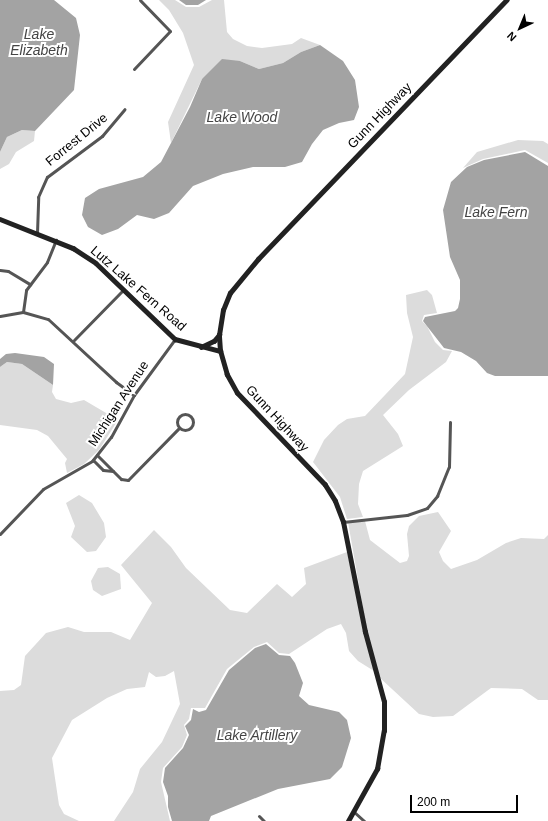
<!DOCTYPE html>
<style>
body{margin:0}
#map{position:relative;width:548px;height:821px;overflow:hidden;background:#fff;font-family:Arial,sans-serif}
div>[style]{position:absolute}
.green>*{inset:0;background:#dcdcdc}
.water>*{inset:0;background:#a3a3a3}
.street>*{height:3px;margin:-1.5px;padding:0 1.5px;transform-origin:1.5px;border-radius:1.5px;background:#555}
.street>.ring{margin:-1.5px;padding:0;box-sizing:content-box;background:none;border:3px solid #555;border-radius:50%}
.secondary>*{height:4.5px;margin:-2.25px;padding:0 2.25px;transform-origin:2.25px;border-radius:2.25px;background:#222}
span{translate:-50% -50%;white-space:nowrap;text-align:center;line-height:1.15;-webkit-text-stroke:4px #fff;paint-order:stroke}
.street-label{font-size:13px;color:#000}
.water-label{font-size:14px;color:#444;font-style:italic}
.north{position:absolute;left:500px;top:8px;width:40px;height:40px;-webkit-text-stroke:3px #fff;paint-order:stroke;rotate:224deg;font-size:11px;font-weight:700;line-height:16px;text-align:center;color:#000}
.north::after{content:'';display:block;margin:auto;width:14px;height:18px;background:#000;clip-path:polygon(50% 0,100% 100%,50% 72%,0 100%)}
.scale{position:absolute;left:410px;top:795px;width:108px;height:18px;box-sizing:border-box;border:2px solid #000;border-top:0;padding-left:5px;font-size:12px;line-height:14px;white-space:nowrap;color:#000;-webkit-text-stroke:3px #fff;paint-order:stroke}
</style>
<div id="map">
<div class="green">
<i style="clip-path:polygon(159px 0,175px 0,186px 7px,199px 7px,212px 0,224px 0,227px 32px,233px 39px,247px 46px,262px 48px,292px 44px,301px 38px,320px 45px,301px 52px,283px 63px,259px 69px,240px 61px,202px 79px,171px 143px,168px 122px,194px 65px,183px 33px,169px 10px)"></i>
<i style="clip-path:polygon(22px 130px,35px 131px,34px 141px,16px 152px,9px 164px,0 169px,0 152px,7px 137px)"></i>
<i style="clip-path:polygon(518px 140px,543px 141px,548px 144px,548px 163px,525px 150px,483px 159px,463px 168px,477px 152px)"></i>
<i style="clip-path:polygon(427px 290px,432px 295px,437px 313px,424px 315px,422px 321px,427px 326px,435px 342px,443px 350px,452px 351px,446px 362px,409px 390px,383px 415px,398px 434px,403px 446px,363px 471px,359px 484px,358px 504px,363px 517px,347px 519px,340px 497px,313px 462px,324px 440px,338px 425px,347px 419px,365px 416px,405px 374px,413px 337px,407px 313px,406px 295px)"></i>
<i style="clip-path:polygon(7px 362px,22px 364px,53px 385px,52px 392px,56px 399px,71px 403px,84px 400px,118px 420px,99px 450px,84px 464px,67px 473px,65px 463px,67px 459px,48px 436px,37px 430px,0 425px,0 367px)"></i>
<i style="clip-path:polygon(79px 495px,92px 503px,104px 523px,106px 537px,96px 551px,87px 552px,71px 537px,75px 526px,66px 503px)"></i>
<i style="clip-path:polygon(438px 512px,451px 531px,439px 552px,443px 561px,451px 569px,477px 560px,506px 543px,521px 538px,544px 539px,548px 535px,548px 700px,538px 700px,522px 689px,491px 688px,453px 716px,433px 717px,419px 714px,379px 677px,367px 631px,348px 522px,365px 521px,370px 540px,400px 563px,407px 561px,409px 556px,407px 534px,409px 526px,419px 516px)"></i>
<i style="clip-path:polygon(154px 530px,171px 547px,186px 568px,230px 610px,247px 613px,277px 584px,292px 597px,306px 584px,304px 568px,347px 552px,374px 671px,358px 661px,349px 651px,346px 633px,341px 624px,327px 629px,289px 654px,279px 653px,267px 642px,254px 647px,227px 669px,205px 708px,191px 708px,189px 719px,184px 725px,187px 735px,182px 747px,163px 768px,161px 782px,170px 821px,114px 821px,133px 792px,140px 769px,162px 742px,180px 704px,174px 671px,165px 676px,156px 677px,149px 672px,145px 687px,127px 689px,107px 698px,72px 720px,52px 758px,59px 805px,64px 814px,79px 821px,0 821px,0 691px,14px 690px,21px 685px,25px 656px,46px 633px,68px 627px,84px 632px,111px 632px,130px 640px,152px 603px,121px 565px)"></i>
<i style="clip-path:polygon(108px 567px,120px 574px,121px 589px,102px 596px,93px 590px,91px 581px,98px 568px)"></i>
</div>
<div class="water">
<i style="clip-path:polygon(0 0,54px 0,76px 18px,80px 35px,74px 90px,35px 131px,22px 130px,7px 137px,0 152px)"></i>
<i style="clip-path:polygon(179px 0,206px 0,198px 5px,186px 5px)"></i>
<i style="clip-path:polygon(320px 45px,343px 61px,355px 80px,359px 107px,354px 120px,339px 123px,323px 130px,312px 144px,302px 162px,285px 167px,253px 167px,223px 174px,193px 186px,169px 213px,154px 219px,137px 215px,118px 229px,102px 235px,88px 227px,82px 215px,85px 198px,99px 189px,143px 177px,161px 162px,190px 107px,202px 79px,222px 59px,240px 61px,259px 69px,283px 63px,301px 52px)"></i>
<i style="clip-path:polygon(525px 152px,548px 166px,548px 376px,495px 376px,487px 373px,476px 361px,461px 352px,444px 348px,423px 321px,425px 317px,455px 311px,458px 308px,460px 299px,460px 280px,450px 257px,443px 210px,451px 182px,467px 167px,484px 160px)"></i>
<i style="clip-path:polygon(15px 353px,44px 357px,54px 364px,53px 385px,22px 364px,7px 362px,0 367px,0 359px,6px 354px)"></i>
<i style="clip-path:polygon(266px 644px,279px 655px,290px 656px,295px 663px,303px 683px,299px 696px,309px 705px,339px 712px,347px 720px,351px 738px,342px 767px,330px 779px,278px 789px,211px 816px,209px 821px,172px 821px,168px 807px,168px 796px,163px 782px,165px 768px,183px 748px,189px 735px,185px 726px,191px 720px,193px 709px,199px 712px,206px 710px,229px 670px,255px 648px)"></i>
</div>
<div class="street">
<i style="left:134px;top:69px;width:52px;rotate:-46.5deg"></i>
<i style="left:170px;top:31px;width:43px;rotate:-134.1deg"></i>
<i style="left:37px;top:233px;width:36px;rotate:-88deg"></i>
<i style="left:38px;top:197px;width:22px;rotate:-66deg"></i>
<i style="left:47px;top:177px;width:69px;rotate:-36.7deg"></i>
<i style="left:102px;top:136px;width:35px;rotate:-50deg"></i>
<i style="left:0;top:270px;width:8px;rotate:7deg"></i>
<i style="left:8px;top:271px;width:26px;rotate:31deg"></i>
<i style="left:23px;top:312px;width:22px;rotate:-82deg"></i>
<i style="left:26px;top:290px;width:35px;rotate:-53deg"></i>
<i style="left:47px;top:262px;width:24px;rotate:-68deg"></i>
<i style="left:0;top:316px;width:23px;rotate:-10deg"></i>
<i style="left:23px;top:312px;width:26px;rotate:16deg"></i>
<i style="left:48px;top:319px;width:93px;rotate:42.8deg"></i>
<i style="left:116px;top:382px;width:22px;rotate:36deg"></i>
<i style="left:74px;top:340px;width:70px;rotate:-45.6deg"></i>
<i class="ring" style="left:177px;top:414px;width:13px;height:13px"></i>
<i style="left:97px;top:455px;width:34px;rotate:45deg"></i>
<i style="left:121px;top:479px;width:7px;rotate:8deg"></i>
<i style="left:128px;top:480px;width:73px;rotate:-45.6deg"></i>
<i style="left:93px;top:460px;width:14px;rotate:45deg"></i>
<i style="left:103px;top:470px;width:10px;rotate:6deg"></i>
<i style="left:343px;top:522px;width:64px;rotate:-6.2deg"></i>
<i style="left:407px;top:515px;width:21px;rotate:-19deg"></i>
<i style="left:427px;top:508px;width:16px;rotate:-50deg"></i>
<i style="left:437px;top:496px;width:31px;rotate:-68deg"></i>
<i style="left:449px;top:467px;width:45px;rotate:-88.7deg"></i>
<i style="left:0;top:534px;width:62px;rotate:-46.3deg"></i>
<i style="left:43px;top:489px;width:56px;rotate:-29.7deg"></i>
<i style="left:92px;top:461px;width:31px;rotate:-52deg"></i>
<i style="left:111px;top:437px;width:48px;rotate:-61.3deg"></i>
<i style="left:134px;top:395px;width:69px;rotate:-53.8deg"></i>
<i style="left:353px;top:811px;width:15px;rotate:42deg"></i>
<i style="left:259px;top:816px;width:7px;rotate:45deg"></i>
</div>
<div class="secondary">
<i style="left:0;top:219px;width:79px;rotate:21.7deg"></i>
<i style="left:73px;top:248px;width:27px;rotate:33deg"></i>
<i style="left:96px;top:263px;width:110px;rotate:43.9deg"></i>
<i style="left:175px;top:339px;width:47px;rotate:14.9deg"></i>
<i style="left:201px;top:347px;width:14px;rotate:-25deg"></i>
<i style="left:214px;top:341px;width:8px;rotate:-50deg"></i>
<i style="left:348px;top:821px;width:60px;rotate:-60.9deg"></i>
<i style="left:377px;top:769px;width:39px;rotate:-80deg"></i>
<i style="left:384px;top:731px;width:29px;rotate:-90deg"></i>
<i style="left:384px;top:702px;width:73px;rotate:-105.2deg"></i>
<i style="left:365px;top:632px;width:112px;rotate:-101.3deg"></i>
<i style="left:343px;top:522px;width:22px;rotate:-111deg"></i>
<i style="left:335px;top:501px;width:19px;rotate:-122deg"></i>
<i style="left:325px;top:485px;width:127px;rotate:-133.7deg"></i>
<i style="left:237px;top:393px;width:21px;rotate:-119deg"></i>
<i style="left:227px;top:375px;width:25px;rotate:-106deg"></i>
<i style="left:220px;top:351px;width:16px;rotate:-94deg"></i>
<i style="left:219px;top:335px;width:25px;rotate:-81deg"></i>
<i style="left:223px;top:310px;width:18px;rotate:-68deg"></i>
<i style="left:230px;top:293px;width:44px;rotate:-50.5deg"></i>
<i style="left:258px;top:259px;width:359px;rotate:-46.2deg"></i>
</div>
<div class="street-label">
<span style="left:380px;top:116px;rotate:-46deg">Gunn Highway</span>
<span style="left:77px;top:140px;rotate:-39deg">Forrest Drive</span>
<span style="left:138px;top:289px;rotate:41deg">Lutz Lake Fern Road</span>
<span style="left:119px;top:404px;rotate:-57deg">Michigan Avenue</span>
<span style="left:277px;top:419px;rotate:47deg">Gunn Highway</span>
</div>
<div class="water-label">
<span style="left:39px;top:42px">Lake<br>Elizabeth</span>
<span style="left:242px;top:117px">Lake Wood</span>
<span style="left:496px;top:212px">Lake Fern</span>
<span style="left:257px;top:735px">Lake Artillery</span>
</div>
<div class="north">N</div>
<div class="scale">200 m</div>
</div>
